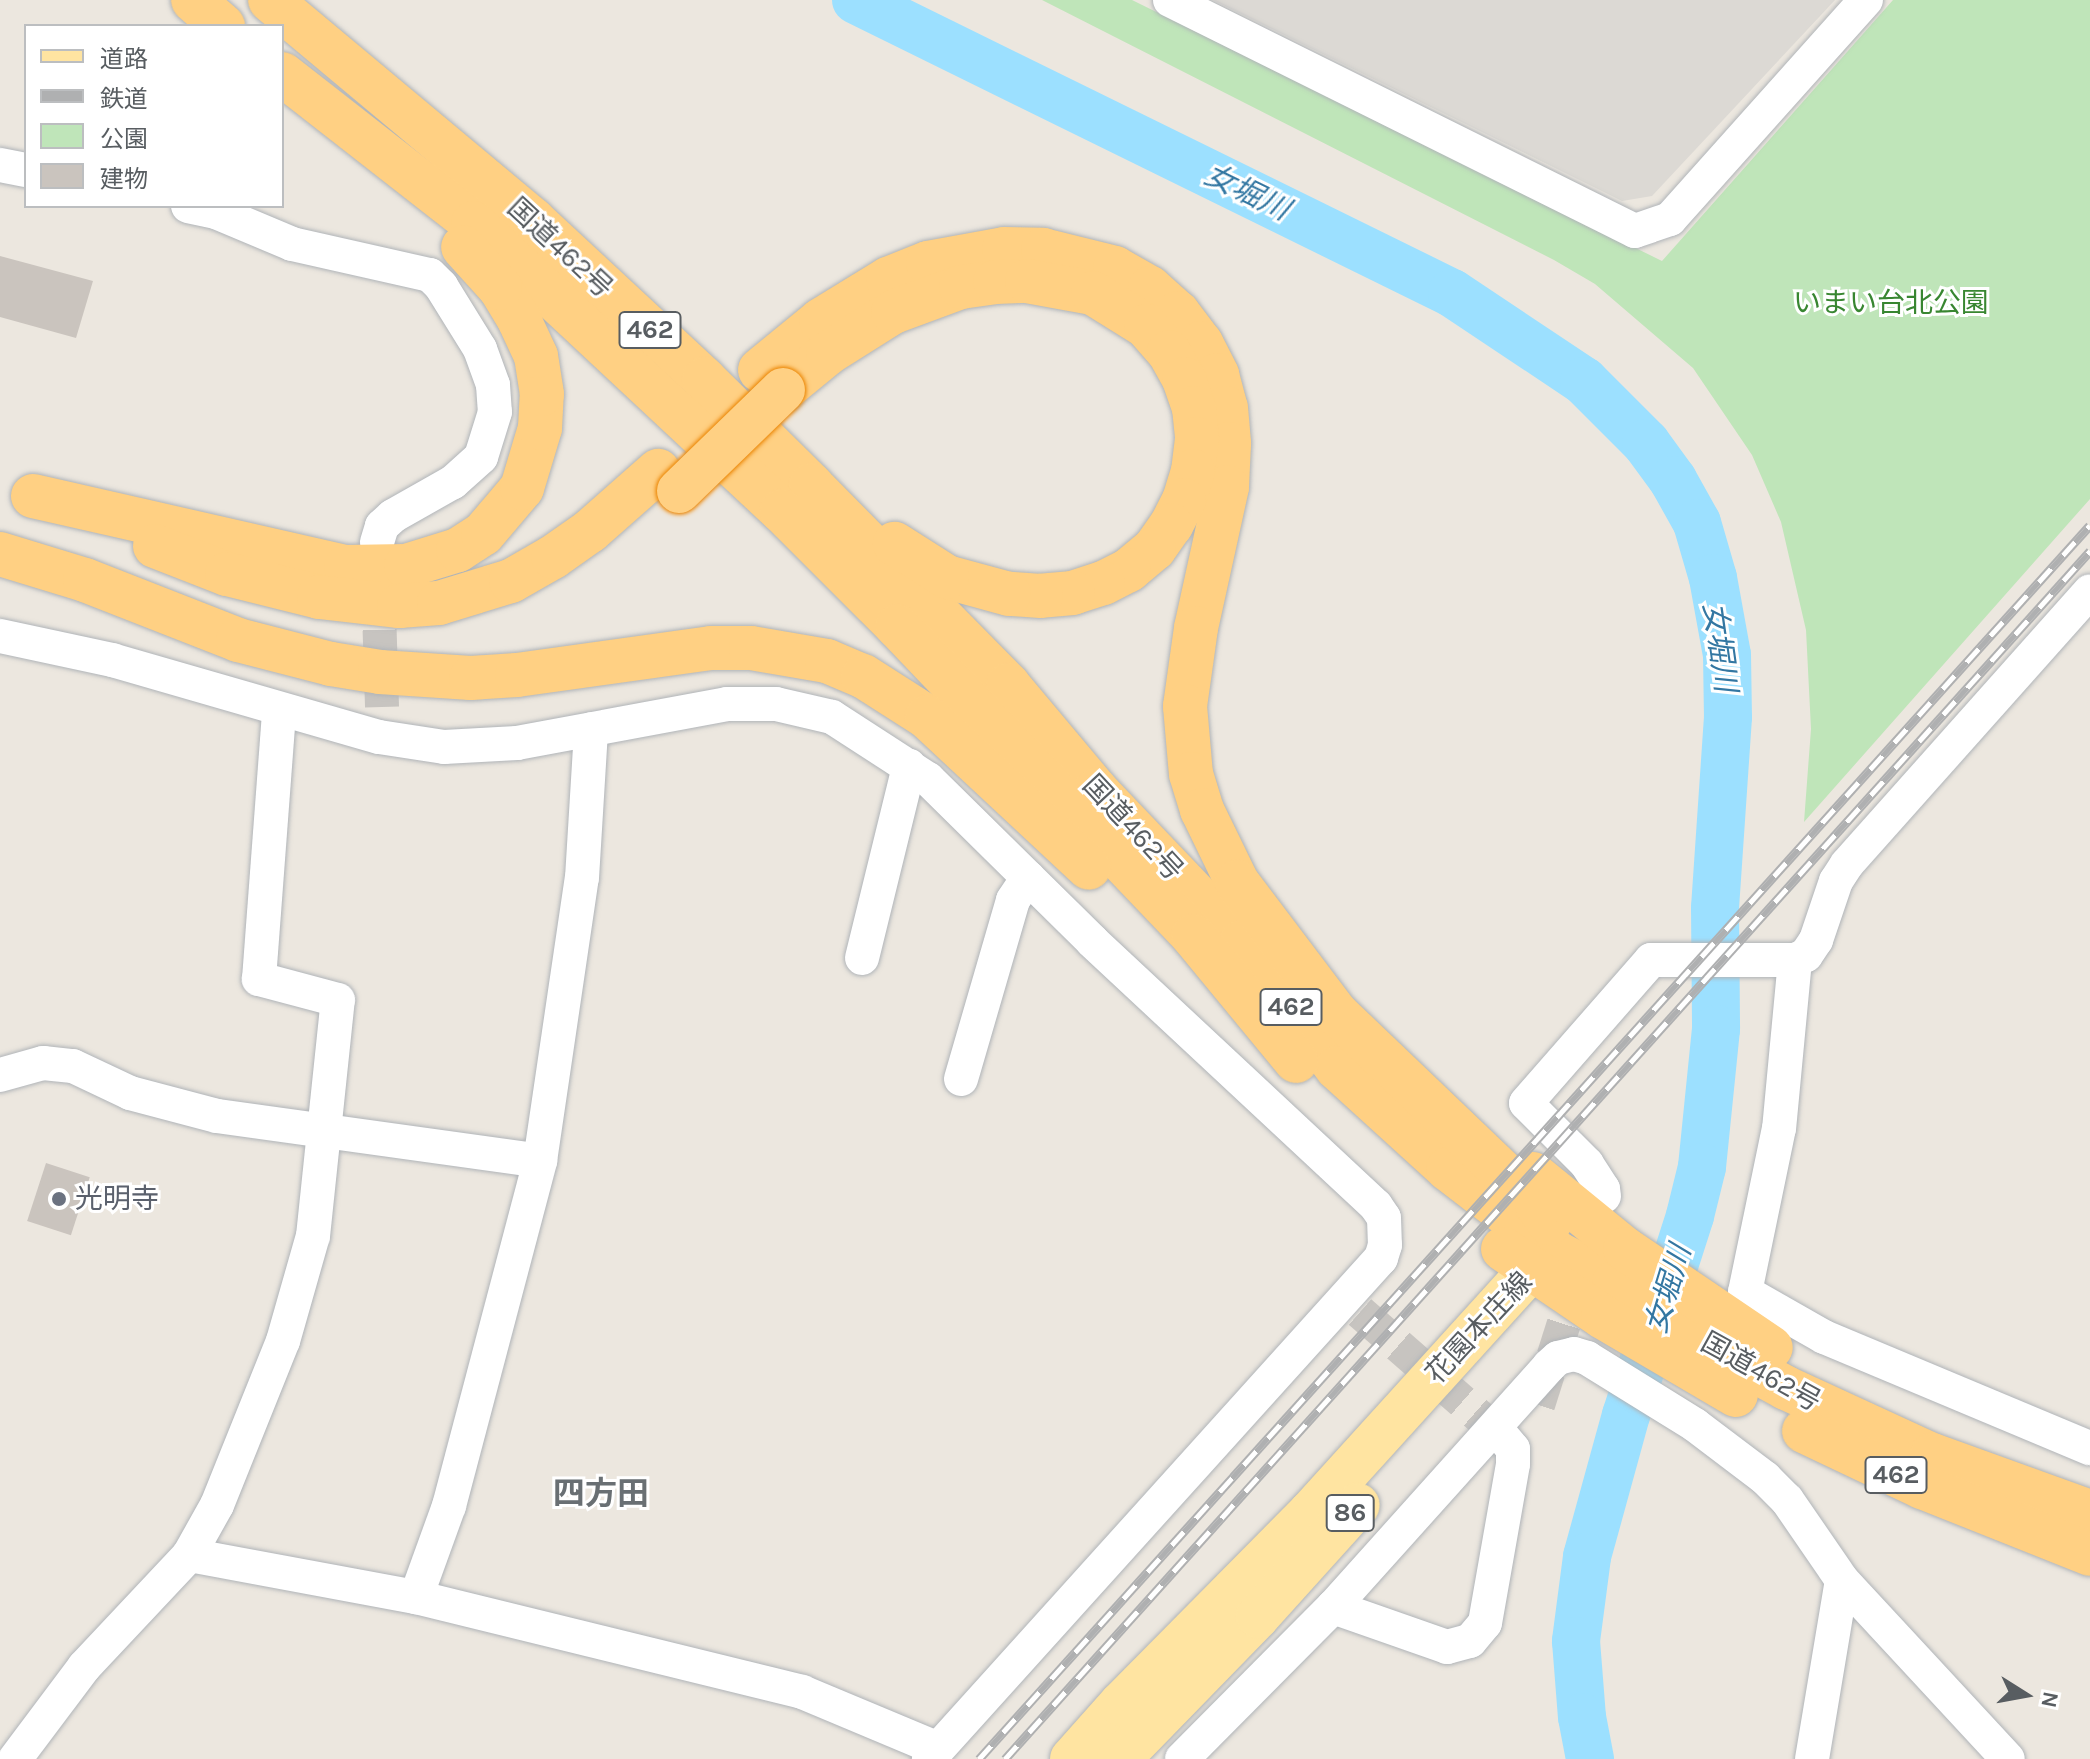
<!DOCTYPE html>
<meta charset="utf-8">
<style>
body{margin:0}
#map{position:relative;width:2090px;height:1759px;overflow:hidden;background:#ece7df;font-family:Karla,"Noto Sans JP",sans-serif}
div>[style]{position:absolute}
.industrial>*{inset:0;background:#dcd9d4}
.green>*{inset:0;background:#bfe5b9}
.river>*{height:48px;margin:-24px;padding:0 24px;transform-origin:24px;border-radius:24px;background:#9ce0ff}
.building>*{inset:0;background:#cac4be;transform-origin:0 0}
.minor-tunnel>*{height:34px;margin-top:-17px;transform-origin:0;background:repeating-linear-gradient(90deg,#c7c4c0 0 34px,transparent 0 51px)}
.roads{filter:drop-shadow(0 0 2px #b0b4b8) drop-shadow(0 0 2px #b0b4b8)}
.minor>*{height:34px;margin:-17px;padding:0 17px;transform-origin:17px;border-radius:17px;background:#fff}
.major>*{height:44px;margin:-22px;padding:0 22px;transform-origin:22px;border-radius:22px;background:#ffe4a1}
.highway>*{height:44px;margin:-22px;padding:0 22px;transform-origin:22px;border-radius:22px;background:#ffd083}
.rail>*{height:9px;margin-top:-4.5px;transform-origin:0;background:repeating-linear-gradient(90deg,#fff 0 18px,#afb0b1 0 36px);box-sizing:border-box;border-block:2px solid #afb0b1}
.bridges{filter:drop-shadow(0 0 2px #eb8400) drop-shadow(0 0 2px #eb8400)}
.highway-bridge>*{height:44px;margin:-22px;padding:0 22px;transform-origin:22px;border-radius:22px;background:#ffd083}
.dots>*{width:22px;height:22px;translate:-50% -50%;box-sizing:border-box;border:4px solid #fff;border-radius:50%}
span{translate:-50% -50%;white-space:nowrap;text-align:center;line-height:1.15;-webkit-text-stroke:6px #fff;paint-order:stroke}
.shield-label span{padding:2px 6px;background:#fff;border:2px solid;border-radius:6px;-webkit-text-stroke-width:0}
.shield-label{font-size:26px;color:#585d61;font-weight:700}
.street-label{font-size:28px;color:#585d61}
.park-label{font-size:28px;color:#388631}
.worship-label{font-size:28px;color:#5b616d}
.left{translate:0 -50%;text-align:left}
.water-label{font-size:30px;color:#3377a2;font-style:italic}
.quarter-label{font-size:32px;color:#696f73;font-weight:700}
.legend{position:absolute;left:24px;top:24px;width:260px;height:184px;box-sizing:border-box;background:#fff;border:2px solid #bcbec0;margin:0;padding:10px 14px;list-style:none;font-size:24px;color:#585d61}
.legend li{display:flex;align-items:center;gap:16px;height:40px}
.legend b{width:40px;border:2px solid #bcbec0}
.north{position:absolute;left:1986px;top:1655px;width:80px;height:80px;-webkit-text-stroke:6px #fff;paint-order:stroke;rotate:101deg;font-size:22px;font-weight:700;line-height:32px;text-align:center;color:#585d61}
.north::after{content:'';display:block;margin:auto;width:28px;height:36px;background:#585d61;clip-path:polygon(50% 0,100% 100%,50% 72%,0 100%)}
</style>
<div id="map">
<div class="industrial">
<i style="clip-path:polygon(1213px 0,1835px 0,1652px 196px,1622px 201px)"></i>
</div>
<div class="green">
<i style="clip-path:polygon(1042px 0,1132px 0,1662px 261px,1893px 0,2090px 0,2090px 499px,1804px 822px,1811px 729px,1806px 630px,1781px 522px,1752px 455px,1693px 368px,1595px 284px,1554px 260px)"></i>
</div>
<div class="river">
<i style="left:856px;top:0;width:664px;rotate:26.18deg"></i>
<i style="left:1452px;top:293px;width:159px;rotate:33.7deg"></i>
<i style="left:1584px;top:381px;width:88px;rotate:45deg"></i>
<i style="left:1646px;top:443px;width:46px;rotate:53.9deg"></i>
<i style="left:1673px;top:480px;width:49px;rotate:60.8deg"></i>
<i style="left:1697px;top:523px;width:57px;rotate:73.8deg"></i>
<i style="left:1713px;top:578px;width:78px;rotate:79.7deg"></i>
<i style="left:1727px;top:655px;width:62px;rotate:89.1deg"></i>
<i style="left:1728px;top:717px;width:191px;rotate:93.9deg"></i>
<i style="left:1715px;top:908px;width:121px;rotate:89.5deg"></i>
<i style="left:1716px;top:1029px;width:139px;rotate:95.8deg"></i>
<i style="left:1702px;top:1167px;width:50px;rotate:103.8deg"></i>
<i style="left:1690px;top:1216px;width:209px;rotate:107.8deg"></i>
<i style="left:1626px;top:1415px;width:147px;rotate:105.4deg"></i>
<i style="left:1587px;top:1557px;width:85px;rotate:97.5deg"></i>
<i style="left:1576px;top:1641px;width:76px;rotate:85.5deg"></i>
<i style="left:1582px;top:1717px;width:43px;rotate:79.2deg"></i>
</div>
<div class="building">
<i style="clip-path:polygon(0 256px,93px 281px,76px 338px,0 317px)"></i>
<i style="left:46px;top:1163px;width:46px;height:61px;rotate:18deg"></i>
</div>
<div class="minor-tunnel">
<i style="left:378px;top:579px;width:128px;rotate:88.2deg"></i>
<i style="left:1360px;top:1312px;width:190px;rotate:41.2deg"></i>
<i style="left:1538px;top:1405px;width:135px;rotate:-72.4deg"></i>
</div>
<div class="roads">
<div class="minor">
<i style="left:1170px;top:0;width:519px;rotate:26.42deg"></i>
<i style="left:1635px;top:231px;width:37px;rotate:-19deg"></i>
<i style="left:1670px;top:219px;width:294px;rotate:-48.2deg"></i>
<i style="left:0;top:165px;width:26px;rotate:11deg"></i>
<i style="left:188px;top:206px;width:29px;rotate:12deg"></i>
<i style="left:216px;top:212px;width:82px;rotate:22.8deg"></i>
<i style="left:292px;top:244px;width:141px;rotate:12.7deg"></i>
<i style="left:430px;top:275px;width:16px;rotate:45deg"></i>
<i style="left:441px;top:286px;width:74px;rotate:58.2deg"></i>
<i style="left:480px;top:349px;width:38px;rotate:70deg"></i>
<i style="left:493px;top:385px;width:27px;rotate:86deg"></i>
<i style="left:495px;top:412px;width:47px;rotate:107.3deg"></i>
<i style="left:481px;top:457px;width:38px;rotate:138deg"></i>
<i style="left:453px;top:482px;width:69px;rotate:150.5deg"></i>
<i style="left:393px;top:516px;width:15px;rotate:138deg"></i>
<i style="left:382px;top:526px;width:17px;rotate:107deg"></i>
<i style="left:0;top:636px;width:115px;rotate:12.1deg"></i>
<i style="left:112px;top:660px;width:278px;rotate:16.1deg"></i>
<i style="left:379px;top:737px;width:66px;rotate:8.7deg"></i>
<i style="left:444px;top:747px;width:73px;rotate:-3.1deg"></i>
<i style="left:517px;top:743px;width:214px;rotate:-10.5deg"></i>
<i style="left:727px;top:704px;width:49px"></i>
<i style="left:776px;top:704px;width:57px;rotate:13.1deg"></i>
<i style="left:832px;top:717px;width:114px;rotate:32.9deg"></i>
<i style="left:928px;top:779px;width:231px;rotate:44.6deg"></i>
<i style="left:1092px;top:941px;width:388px;rotate:43deg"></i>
<i style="left:1376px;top:1206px;width:14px;rotate:56deg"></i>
<i style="left:1384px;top:1218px;width:27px;rotate:88deg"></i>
<i style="left:1385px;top:1245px;width:14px;rotate:107deg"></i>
<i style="left:1381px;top:1258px;width:675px;rotate:132.06deg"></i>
<i style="left:862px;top:958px;width:198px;rotate:-76.2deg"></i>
<i style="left:1795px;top:960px;width:169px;rotate:95.4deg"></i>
<i style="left:1779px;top:1128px;width:167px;rotate:101.7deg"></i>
<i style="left:1745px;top:1292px;width:91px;rotate:29.7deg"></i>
<i style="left:1824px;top:1337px;width:288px;rotate:22.7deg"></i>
<i style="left:0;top:1075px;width:45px;rotate:-15.6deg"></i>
<i style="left:43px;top:1063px;width:30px;rotate:6deg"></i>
<i style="left:73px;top:1066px;width:63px;rotate:25.3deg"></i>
<i style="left:130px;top:1093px;width:90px;rotate:14.8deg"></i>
<i style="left:217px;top:1116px;width:326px;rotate:7.9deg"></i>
<i style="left:961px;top:1079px;width:186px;rotate:-73.8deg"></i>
<i style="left:1013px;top:900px;width:27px;rotate:-56deg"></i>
<i style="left:1604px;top:1196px;width:7px;rotate:-98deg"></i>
<i style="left:1603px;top:1189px;width:30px;rotate:-123deg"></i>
<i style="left:1587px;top:1164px;width:86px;rotate:-135deg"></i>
<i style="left:1526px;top:1103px;width:190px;rotate:-48.8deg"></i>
<i style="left:1651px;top:960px;width:144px"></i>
<i style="left:1795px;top:960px;width:12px;rotate:-24deg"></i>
<i style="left:1806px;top:955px;width:18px;rotate:-56deg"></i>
<i style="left:1816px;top:940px;width:62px;rotate:-71.3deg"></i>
<i style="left:1836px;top:881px;width:20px;rotate:-57deg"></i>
<i style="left:1847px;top:864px;width:365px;rotate:-48.3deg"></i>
<i style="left:189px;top:1555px;width:231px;rotate:10.5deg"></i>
<i style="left:416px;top:1597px;width:398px;rotate:13.8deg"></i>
<i style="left:802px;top:1692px;width:147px;rotate:22.7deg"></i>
<i style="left:416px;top:1597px;width:97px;rotate:-70.1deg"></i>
<i style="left:449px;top:1506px;width:357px;rotate:-75.2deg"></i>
<i style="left:540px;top:1161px;width:286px;rotate:-81.6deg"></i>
<i style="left:582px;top:878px;width:149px;rotate:-86.5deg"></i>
<i style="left:1333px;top:1607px;width:121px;rotate:19.3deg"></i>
<i style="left:1447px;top:1647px;width:24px;rotate:-15deg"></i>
<i style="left:1470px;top:1641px;width:23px;rotate:-50deg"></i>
<i style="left:1485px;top:1623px;width:161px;rotate:-80deg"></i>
<i style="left:1513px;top:1464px;width:15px;rotate:-90deg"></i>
<i style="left:1513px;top:1449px;width:16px;rotate:-130deg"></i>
<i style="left:15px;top:1759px;width:115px;rotate:-53.1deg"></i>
<i style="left:84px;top:1667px;width:154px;rotate:-46.8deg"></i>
<i style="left:189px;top:1555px;width:57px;rotate:-60.8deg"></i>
<i style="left:217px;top:1505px;width:177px;rotate:-68.1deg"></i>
<i style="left:283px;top:1341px;width:109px;rotate:-74.1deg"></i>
<i style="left:313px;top:1236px;width:237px;rotate:-84deg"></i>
<i style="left:338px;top:1000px;width:82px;rotate:-165.1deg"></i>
<i style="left:259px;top:979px;width:270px;rotate:-85.7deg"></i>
<i style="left:1182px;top:1759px;width:214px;rotate:-45.2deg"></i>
<i style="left:1333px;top:1607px;width:324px;rotate:-48.1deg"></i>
<i style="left:1549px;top:1366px;width:12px;rotate:-42deg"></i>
<i style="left:1558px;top:1358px;width:16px;rotate:-14deg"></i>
<i style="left:1574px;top:1354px;width:14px;rotate:17deg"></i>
<i style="left:1587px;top:1358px;width:127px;rotate:31.8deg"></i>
<i style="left:1695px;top:1425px;width:88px;rotate:37.1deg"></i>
<i style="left:1765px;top:1478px;width:31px;rotate:45deg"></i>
<i style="left:1787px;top:1500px;width:97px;rotate:55.5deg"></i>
<i style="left:1842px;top:1580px;width:244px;rotate:47.2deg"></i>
<i style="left:1812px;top:1759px;width:181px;rotate:-80.5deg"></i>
</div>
<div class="major">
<i style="left:1072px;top:1759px;width:74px;rotate:-48.3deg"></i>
<i style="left:1121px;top:1704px;width:269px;rotate:-45.3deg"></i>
<i style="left:1310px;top:1513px;width:328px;rotate:-47.8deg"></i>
<i style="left:1530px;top:1270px;width:32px;rotate:-32deg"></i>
<i style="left:1119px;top:1759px;width:199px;rotate:-45.8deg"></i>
<i style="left:1258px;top:1616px;width:149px;rotate:-48deg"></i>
</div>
<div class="highway">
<i style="left:193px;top:0;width:40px;rotate:41deg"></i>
<i style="left:270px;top:0;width:343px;rotate:39.9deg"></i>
<i style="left:533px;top:220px;width:233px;rotate:42.9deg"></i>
<i style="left:704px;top:379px;width:151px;rotate:44.7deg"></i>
<i style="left:811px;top:485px;width:281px;rotate:45.4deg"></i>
<i style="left:1008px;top:685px;width:137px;rotate:50deg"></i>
<i style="left:1096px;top:790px;width:210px;rotate:46.4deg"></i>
<i style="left:1241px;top:942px;width:158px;rotate:52.7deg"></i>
<i style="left:1337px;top:1068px;width:150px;rotate:42.3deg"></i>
<i style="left:1448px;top:1169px;width:138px;rotate:37.6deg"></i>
<i style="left:1557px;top:1253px;width:64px;rotate:27.8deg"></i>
<i style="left:1614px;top:1283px;width:126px;rotate:33.1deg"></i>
<i style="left:1720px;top:1352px;width:75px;rotate:28.6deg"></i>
<i style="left:1786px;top:1388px;width:161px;rotate:24.7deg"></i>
<i style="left:1932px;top:1455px;width:168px;rotate:19.8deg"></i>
<i style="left:282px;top:74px;width:242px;rotate:38deg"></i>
<i style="left:473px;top:223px;width:422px;rotate:43deg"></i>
<i style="left:782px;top:511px;width:163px;rotate:45deg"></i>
<i style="left:897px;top:626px;width:429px;rotate:46.3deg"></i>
<i style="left:1193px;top:936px;width:162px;rotate:50.5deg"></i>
<i style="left:760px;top:370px;width:79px;rotate:-39.3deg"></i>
<i style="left:821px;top:320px;width:79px;rotate:-31.5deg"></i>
<i style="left:888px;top:279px;width:43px;rotate:-21.8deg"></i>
<i style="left:928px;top:263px;width:77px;rotate:-10.4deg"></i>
<i style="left:1004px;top:249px;width:39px;rotate:1deg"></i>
<i style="left:1043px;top:250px;width:74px;rotate:14deg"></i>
<i style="left:1115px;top:268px;width:40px;rotate:29.7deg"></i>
<i style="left:1150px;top:288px;width:38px;rotate:42deg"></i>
<i style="left:1178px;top:313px;width:38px;rotate:53deg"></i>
<i style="left:1201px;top:343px;width:36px;rotate:63deg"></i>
<i style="left:1217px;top:375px;width:34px;rotate:75deg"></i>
<i style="left:1226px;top:408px;width:36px;rotate:85deg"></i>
<i style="left:1229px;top:444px;width:43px;rotate:92.7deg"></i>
<i style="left:1227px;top:487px;width:144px;rotate:102.4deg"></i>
<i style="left:1196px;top:628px;width:79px;rotate:98deg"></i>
<i style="left:1185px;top:706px;width:68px;rotate:85deg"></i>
<i style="left:1191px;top:774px;width:38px;rotate:73deg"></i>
<i style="left:1202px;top:810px;width:80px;rotate:64.1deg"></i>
<i style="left:1237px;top:882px;width:166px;rotate:52.9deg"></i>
<i style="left:1337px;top:1014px;width:277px;rotate:43.7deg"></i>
<i style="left:1537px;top:1205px;width:22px;rotate:56deg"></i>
<i style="left:783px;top:390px;width:58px;rotate:-39.4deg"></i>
<i style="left:828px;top:353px;width:77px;rotate:-32.2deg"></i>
<i style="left:893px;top:312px;width:72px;rotate:-20.2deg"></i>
<i style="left:961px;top:287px;width:34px;rotate:-8deg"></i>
<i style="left:995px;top:282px;width:32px;rotate:-2deg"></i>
<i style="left:1027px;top:281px;width:67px;rotate:10.3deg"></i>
<i style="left:1093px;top:293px;width:62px;rotate:31.9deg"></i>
<i style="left:1146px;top:326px;width:35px;rotate:49deg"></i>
<i style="left:1169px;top:352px;width:31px;rotate:61deg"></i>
<i style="left:1184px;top:379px;width:31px;rotate:71deg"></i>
<i style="left:1194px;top:408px;width:31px;rotate:84deg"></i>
<i style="left:1197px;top:439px;width:32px;rotate:97deg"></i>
<i style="left:1193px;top:471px;width:30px;rotate:107deg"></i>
<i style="left:1184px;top:500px;width:28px;rotate:117deg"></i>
<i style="left:1171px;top:525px;width:29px;rotate:125deg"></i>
<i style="left:1154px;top:549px;width:33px;rotate:140deg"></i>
<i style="left:1129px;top:570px;width:29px;rotate:153deg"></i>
<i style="left:1103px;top:583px;width:32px;rotate:162deg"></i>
<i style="left:1073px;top:593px;width:32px;rotate:175deg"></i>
<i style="left:1041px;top:596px;width:32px;rotate:-176deg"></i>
<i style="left:1009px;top:594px;width:64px;rotate:-164.7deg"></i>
<i style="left:947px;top:577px;width:62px;rotate:-147.6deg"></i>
<i style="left:33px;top:496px;width:321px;rotate:12.8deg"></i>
<i style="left:346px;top:567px;width:60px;rotate:-1deg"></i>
<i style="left:406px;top:566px;width:54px;rotate:-17.1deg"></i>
<i style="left:458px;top:550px;width:30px;rotate:-33deg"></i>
<i style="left:483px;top:534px;width:60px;rotate:-49.7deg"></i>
<i style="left:522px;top:488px;width:63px;rotate:-73.3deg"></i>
<i style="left:540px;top:428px;width:34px;rotate:-87deg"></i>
<i style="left:542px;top:394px;width:38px;rotate:-99deg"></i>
<i style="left:536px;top:356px;width:38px;rotate:-115deg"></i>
<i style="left:520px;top:321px;width:39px;rotate:-121deg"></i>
<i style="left:500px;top:288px;width:55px;rotate:-132.1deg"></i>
<i style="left:155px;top:546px;width:77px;rotate:21.3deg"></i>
<i style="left:227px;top:574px;width:95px;rotate:14deg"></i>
<i style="left:319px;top:597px;width:81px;rotate:6.4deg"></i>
<i style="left:399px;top:606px;width:40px;rotate:-4.3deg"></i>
<i style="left:439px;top:603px;width:75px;rotate:-17deg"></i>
<i style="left:511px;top:581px;width:48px;rotate:-29.7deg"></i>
<i style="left:553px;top:557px;width:45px;rotate:-35.1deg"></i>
<i style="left:590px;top:531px;width:91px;rotate:-41.4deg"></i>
<i style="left:0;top:554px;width:89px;rotate:17deg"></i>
<i style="left:85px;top:580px;width:164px;rotate:21.4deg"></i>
<i style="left:238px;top:640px;width:96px;rotate:14.5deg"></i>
<i style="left:331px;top:664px;width:50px;rotate:9.3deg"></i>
<i style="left:380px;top:672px;width:91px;rotate:3.8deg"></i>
<i style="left:471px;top:678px;width:46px;rotate:-3.7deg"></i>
<i style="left:517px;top:675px;width:196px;rotate:-7.9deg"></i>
<i style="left:711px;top:648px;width:40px"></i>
<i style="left:751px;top:648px;width:77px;rotate:9.7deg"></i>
<i style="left:827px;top:661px;width:39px;rotate:23deg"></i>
<i style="left:863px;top:676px;width:76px;rotate:32.6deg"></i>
<i style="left:927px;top:717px;width:221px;rotate:43deg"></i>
<i style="left:1533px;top:1174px;width:119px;rotate:39.2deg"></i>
<i style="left:1625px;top:1249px;width:176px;rotate:34.1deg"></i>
<i style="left:1503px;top:1249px;width:121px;rotate:34.2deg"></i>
<i style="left:1603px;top:1317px;width:154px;rotate:30.4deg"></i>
<i style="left:1804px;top:1431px;width:131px;rotate:25.4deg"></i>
<i style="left:1922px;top:1487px;width:181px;rotate:21.7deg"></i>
</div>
</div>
<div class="rail">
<i style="left:979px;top:1759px;width:1660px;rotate:-48deg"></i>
<i style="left:1005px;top:1759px;width:1624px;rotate:-48.07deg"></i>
</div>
<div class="bridges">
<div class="highway-bridge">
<i style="left:679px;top:491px;width:145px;rotate:-44.2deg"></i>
</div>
</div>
<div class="dots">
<i style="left:59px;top:1199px;background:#6b7280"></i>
</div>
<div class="shield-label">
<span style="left:650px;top:330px">462</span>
<span style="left:1291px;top:1007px">462</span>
<span style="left:1896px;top:1475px">462</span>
<span style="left:1350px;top:1513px">86</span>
</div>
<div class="street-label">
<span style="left:560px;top:248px;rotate:43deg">国道462号</span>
<span style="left:1133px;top:828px;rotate:47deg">国道462号</span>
<span style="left:1479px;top:1328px;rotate:-47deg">花園本庄線</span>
<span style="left:1761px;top:1372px;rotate:29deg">国道462号</span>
</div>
<div class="park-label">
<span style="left:1891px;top:303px">いまい台北公園</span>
</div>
<div class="worship-label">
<span class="left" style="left:75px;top:1199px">光明寺</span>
</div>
<div class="water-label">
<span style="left:1247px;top:192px;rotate:26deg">女堀川</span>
<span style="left:1720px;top:647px;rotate:82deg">女堀川</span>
<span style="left:1668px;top:1289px;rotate:-73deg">女堀川</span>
</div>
<div class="quarter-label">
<span style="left:601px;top:1494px">四方田</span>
</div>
<ul class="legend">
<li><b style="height:10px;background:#ffe4a1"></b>道路</li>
<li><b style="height:10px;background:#afb0b1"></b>鉄道</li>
<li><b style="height:22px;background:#bfe5b9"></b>公園</li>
<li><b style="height:22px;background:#cac4be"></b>建物</li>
</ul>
<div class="north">N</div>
</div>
